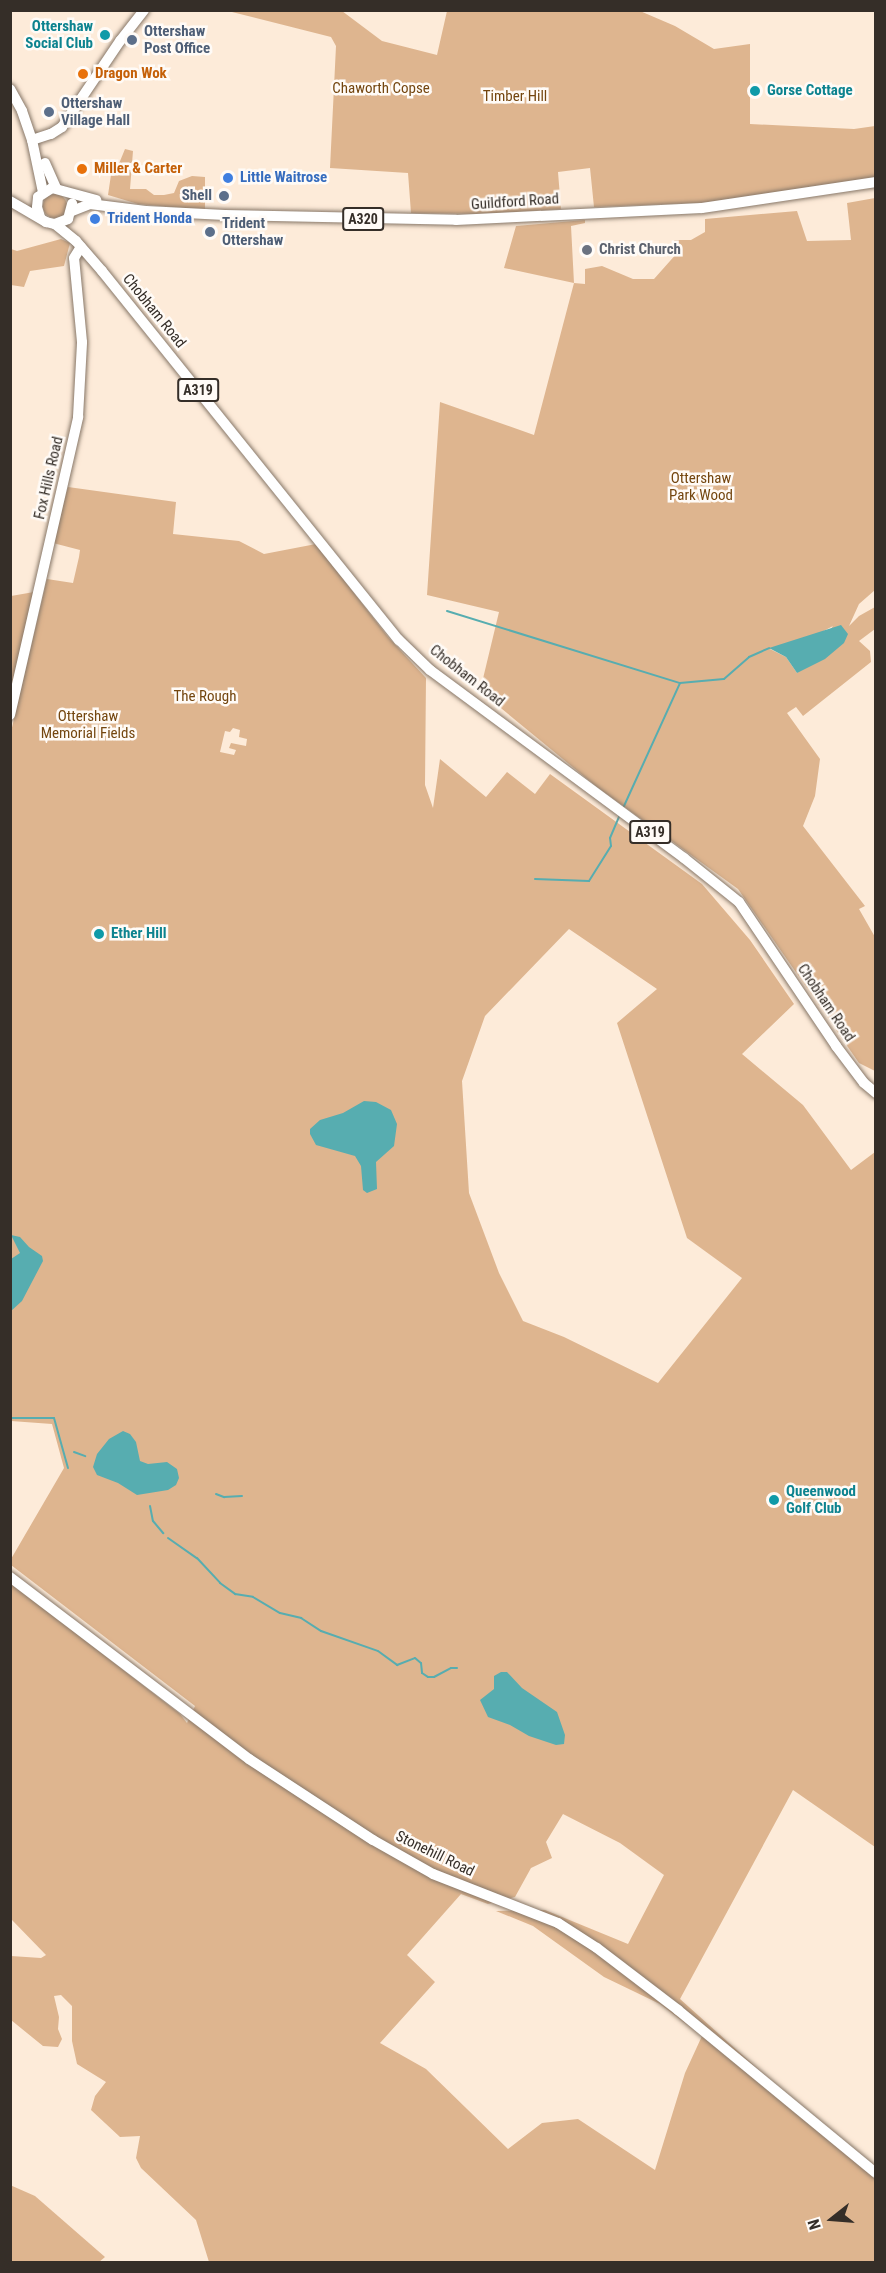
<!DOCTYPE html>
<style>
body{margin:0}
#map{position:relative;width:886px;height:2273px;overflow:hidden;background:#fdebd9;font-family:"Roboto Condensed",sans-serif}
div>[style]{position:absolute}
.green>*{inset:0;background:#deb58f}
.round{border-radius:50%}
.water>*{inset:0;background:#57adb0}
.stream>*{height:2px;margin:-1px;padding:0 1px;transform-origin:1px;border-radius:1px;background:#57adb0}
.roads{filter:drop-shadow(0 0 2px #877768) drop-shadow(0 0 2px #877768)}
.secondary>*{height:10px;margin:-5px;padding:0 5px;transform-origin:5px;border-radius:5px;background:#fff}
.primary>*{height:10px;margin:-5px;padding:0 5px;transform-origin:5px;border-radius:5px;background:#fff}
.dots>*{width:16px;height:16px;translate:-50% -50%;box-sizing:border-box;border:3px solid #fffbf7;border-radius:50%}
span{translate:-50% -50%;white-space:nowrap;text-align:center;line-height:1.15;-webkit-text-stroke:5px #fffbf7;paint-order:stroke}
.shield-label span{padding:2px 4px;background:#fffbf7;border:2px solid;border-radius:4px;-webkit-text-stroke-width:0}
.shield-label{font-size:14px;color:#352e28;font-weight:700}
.culture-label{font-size:15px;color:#0d838f;font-weight:700}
.right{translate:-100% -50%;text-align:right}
.left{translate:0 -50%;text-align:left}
.service-label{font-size:15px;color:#4e5e75;font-weight:700}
.food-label{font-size:15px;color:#c56008;font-weight:700}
.park-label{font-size:15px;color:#74460f}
.shop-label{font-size:15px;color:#366cbe;font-weight:700}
.street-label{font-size:15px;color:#352e28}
.worship-label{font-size:15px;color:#5b616d;font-weight:700}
.frame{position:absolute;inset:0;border:12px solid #352e28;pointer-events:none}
.north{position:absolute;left:802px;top:2189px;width:60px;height:60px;-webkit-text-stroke:4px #fffbf7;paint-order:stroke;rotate:253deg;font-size:16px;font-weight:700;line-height:24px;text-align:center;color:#352e28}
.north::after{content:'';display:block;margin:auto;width:21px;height:27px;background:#352e28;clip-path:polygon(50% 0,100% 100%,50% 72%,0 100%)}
</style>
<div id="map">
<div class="green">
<i style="clip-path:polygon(228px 11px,342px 11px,382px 41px,437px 55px,447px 11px,640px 11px,675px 26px,714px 49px,750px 44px,750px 124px,854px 129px,875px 126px,875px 178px,720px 202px,594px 207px,590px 168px,558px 172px,561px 209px,487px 214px,411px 213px,408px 173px,330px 168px,336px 46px,331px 37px)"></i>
<i style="clip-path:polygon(125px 149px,133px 151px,130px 189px,146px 189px,154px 195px,164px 195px,174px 193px,179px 181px,192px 176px,205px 177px,205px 210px,138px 204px,108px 195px,112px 168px,118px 166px)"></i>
<i class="round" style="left:43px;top:194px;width:24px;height:24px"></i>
<i style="clip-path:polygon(evenodd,875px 198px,875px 590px,859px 604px,849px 626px,859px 616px,875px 607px,875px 629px,859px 641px,870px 651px,871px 662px,803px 716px,796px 707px,787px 713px,820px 759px,815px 796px,803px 826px,865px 906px,859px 909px,875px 937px,875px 1071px,859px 1063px,738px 889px,597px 787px,480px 691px,499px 612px,427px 595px,440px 402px,534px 435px,574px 283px,504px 268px,516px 226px,585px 220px,585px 223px,571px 226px,574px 283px,585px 284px,585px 269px,602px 266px,633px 279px,654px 279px,678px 252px,674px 240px,691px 240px,705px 232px,705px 219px,797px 211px,807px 241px,851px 240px,847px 203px,875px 198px,833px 626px,797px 673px,786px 657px,770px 649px,816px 635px,833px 626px)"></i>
<i style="clip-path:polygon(61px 239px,70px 243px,64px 266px,30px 271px,24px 287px,11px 285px,11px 249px,17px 251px)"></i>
<i style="clip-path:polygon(evenodd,68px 487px,176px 502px,173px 534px,239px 541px,264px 554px,316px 544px,388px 637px,426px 678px,425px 785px,433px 808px,440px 759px,486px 797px,507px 772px,535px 794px,550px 774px,702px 884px,750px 940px,794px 1004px,742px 1054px,803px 1105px,851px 1170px,875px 1152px,875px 1847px,793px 1790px,680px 1999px,875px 2174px,875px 2262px,209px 2262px,196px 2220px,141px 2168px,136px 2158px,140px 2136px,120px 2137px,91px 2110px,95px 2096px,106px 2082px,77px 2064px,72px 2041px,72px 2006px,61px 1995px,54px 1996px,59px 2017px,58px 2029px,62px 2039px,58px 2047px,43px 2046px,11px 2020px,11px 1956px,41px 1958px,46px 1955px,12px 1920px,11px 1906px,11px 1583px,180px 1714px,187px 1723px,195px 1706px,11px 1565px,11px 1559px,64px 1468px,52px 1424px,11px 1421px,10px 736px,47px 579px,73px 583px,79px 557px,80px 550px,53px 543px,68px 487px,233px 728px,240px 730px,239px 737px,247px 739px,246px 746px,231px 743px,229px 748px,236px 750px,234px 755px,220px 752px,225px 731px,230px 732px,233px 728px,68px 487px,569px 929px,657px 989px,617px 1023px,687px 1238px,742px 1278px,658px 1383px,564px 1337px,523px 1321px,499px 1273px,469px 1193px,462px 1081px,485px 1016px,569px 929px,68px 487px,563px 1814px,620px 1843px,664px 1875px,628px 1944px,545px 1910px,496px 1911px,533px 1926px,604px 1977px,660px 2004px,702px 2036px,685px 2073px,655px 2170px,578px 2119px,542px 2123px,508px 2149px,426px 2069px,380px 2043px,435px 1982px,407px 1955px,461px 1894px,488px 1904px,515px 1897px,531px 1868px,552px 1858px,546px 1842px,563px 1814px)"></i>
<i style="clip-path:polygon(34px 592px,11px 690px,11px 596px)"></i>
<i style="clip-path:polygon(10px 2185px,35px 2196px,105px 2257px,99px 2262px,11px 2262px)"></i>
</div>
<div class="water">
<i style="clip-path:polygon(841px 625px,848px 634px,844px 643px,825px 659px,797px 673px,786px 657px,769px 648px)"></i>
<i style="clip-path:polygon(364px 1101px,376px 1102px,391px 1110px,397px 1124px,394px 1146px,376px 1162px,377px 1189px,367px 1193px,363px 1190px,361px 1166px,355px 1156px,316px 1145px,310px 1134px,310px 1129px,320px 1120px,343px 1113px)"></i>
<i style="clip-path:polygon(11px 1235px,20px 1237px,29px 1247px,42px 1256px,43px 1261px,22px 1301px,11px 1311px,11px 1259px,20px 1253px)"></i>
<i style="clip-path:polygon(123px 1431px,130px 1434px,136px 1442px,140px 1461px,148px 1464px,167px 1462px,177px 1469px,179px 1478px,176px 1485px,168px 1490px,137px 1495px,118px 1483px,97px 1475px,93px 1467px,97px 1454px,109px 1439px)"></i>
<i style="clip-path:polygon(501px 1672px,507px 1672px,522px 1688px,557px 1712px,565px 1735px,564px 1744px,556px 1745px,529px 1736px,510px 1725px,488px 1717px,480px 1700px,494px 1689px,494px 1676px)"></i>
</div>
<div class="stream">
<i style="left:447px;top:611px;width:244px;rotate:17.2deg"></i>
<i style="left:680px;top:683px;width:44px;rotate:-5.2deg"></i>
<i style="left:724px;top:679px;width:33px;rotate:-41deg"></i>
<i style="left:749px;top:657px;width:22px;rotate:-24deg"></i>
<i style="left:624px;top:806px;width:135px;rotate:-65.5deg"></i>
<i style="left:535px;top:879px;width:54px;rotate:2.1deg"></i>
<i style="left:589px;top:881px;width:41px;rotate:-57.8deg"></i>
<i style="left:611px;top:846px;width:8px;rotate:-97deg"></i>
<i style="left:610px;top:838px;width:23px;rotate:-67deg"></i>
<i style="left:10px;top:1418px;width:44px"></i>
<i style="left:54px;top:1418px;width:52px;rotate:74.4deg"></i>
<i style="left:74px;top:1452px;width:12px;rotate:20deg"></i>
<i style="left:216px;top:1494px;width:9px;rotate:21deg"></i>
<i style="left:224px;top:1497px;width:18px;rotate:-3deg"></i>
<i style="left:150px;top:1506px;width:15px;rotate:79deg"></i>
<i style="left:153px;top:1521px;width:16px;rotate:50deg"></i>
<i style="left:168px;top:1538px;width:35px;rotate:35deg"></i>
<i style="left:197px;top:1558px;width:34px;rotate:47deg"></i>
<i style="left:220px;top:1583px;width:19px;rotate:36deg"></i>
<i style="left:235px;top:1594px;width:18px;rotate:9deg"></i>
<i style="left:253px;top:1597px;width:31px;rotate:31deg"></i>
<i style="left:280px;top:1613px;width:22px;rotate:13deg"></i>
<i style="left:301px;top:1618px;width:24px;rotate:33deg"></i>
<i style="left:321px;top:1631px;width:60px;rotate:19.3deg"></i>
<i style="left:378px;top:1651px;width:24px;rotate:36deg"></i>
<i style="left:397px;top:1665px;width:19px;rotate:-21deg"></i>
<i style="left:415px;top:1658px;width:8px;rotate:40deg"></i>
<i style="left:421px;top:1663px;width:10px;rotate:84deg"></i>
<i style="left:422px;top:1673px;width:7px;rotate:34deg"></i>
<i style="left:428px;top:1677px;width:6px"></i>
<i style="left:434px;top:1677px;width:19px;rotate:-28deg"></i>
<i style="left:451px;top:1668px;width:6px"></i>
</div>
<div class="roads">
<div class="secondary">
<i style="left:10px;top:89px;width:25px;rotate:61deg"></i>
<i style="left:22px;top:111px;width:31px;rotate:71deg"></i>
<i style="left:32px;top:140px;width:53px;rotate:78.1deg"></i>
<i style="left:32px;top:140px;width:20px;rotate:-18deg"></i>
<i style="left:51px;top:134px;width:13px;rotate:-32deg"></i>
<i style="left:62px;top:127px;width:104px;rotate:-56deg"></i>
<i style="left:120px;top:41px;width:39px;rotate:-52deg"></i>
<i style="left:45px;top:163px;width:27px;rotate:66deg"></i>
<i style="left:10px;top:715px;width:306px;rotate:-77.1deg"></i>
<i style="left:78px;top:417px;width:75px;rotate:-86.9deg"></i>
<i style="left:82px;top:342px;width:84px;rotate:-95.4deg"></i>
<i style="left:74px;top:258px;width:13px;rotate:-58deg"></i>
<i style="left:10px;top:1577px;width:300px;rotate:37.3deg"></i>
<i style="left:249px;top:1759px;width:148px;rotate:33.2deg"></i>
<i style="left:373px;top:1840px;width:69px;rotate:29.5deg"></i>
<i style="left:433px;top:1874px;width:134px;rotate:21.4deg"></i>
<i style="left:558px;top:1923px;width:46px;rotate:32.7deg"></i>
<i style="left:597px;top:1948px;width:102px;rotate:37.4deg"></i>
<i style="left:678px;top:2010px;width:256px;rotate:39.5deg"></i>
</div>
<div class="primary">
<i style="left:10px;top:201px;width:42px;rotate:30.3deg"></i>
<i style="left:46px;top:222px;width:9px;rotate:13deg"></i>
<i style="left:55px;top:224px;width:14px;rotate:-21deg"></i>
<i style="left:68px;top:219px;width:16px;rotate:-75deg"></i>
<i style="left:72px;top:211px;width:19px;rotate:-21deg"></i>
<i style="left:90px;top:204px;width:56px;rotate:7.1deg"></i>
<i style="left:146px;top:211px;width:79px;rotate:2.9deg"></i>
<i style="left:225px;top:215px;width:231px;rotate:1.2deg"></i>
<i style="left:456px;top:220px;width:246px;rotate:-2.8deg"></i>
<i style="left:702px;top:208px;width:176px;rotate:-8.5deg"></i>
<i style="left:40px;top:217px;width:10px;rotate:-107deg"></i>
<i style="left:37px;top:207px;width:10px;rotate:-84deg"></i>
<i style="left:38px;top:197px;width:17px;rotate:-33deg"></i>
<i style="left:52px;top:188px;width:46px;rotate:15.3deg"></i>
<i style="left:55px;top:224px;width:27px;rotate:39deg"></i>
<i style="left:76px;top:241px;width:40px;rotate:49deg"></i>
<i style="left:102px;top:271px;width:474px;rotate:51.2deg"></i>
<i style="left:399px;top:640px;width:43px;rotate:44.1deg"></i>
<i style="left:430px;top:670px;width:316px;rotate:36.5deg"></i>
<i style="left:684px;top:858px;width:70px;rotate:38.7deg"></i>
<i style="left:739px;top:902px;width:174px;rotate:56deg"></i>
<i style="left:836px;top:1046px;width:46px;rotate:52.9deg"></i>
<i style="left:864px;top:1083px;width:16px;rotate:40deg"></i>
</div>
</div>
<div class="dots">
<i style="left:105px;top:35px;background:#0f9aa8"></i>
<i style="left:132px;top:40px;background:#5c6f8a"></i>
<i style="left:83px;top:74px;background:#e8710a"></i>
<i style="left:755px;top:91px;background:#0f9aa8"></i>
<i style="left:49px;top:112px;background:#5c6f8a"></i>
<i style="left:82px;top:169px;background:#e8710a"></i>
<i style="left:228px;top:178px;background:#3f7fe0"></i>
<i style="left:224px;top:196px;background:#5c6f8a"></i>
<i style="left:95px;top:219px;background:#3f7fe0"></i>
<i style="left:210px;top:232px;background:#5c6f8a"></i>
<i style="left:587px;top:250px;background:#6b7280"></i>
<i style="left:99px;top:934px;background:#0f9aa8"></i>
<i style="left:774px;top:1500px;background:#0f9aa8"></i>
</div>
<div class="shield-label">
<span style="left:363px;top:219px">A320</span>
<span style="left:198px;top:390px">A319</span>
<span style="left:650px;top:832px">A319</span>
</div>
<div class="culture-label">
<span class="right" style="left:93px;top:35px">Ottershaw<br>Social Club</span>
<span class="left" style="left:767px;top:91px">Gorse Cottage</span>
<span class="left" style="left:111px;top:934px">Ether Hill</span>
<span class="left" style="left:786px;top:1500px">Queenwood<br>Golf Club</span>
</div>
<div class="service-label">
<span class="left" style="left:144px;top:40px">Ottershaw<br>Post Office</span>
<span class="left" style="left:61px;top:112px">Ottershaw<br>Village Hall</span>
<span class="right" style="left:212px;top:196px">Shell</span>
<span class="left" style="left:222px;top:232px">Trident<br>Ottershaw</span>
</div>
<div class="food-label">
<span class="left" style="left:95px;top:74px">Dragon Wok</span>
<span class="left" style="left:94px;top:169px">Miller &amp; Carter</span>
</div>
<div class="park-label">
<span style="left:381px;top:89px">Chaworth Copse</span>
<span style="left:515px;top:97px">Timber Hill</span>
<span style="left:701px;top:487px">Ottershaw<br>Park Wood</span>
<span style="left:205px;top:697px">The Rough</span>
<span style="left:88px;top:725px">Ottershaw<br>Memorial Fields</span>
</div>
<div class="shop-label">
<span class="left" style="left:240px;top:178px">Little Waitrose</span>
<span class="left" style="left:107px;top:219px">Trident Honda</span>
</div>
<div class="street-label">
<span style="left:515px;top:202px;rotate:-4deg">Guildford Road</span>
<span style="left:154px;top:311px;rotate:51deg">Chobham Road</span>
<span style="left:49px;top:478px;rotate:-77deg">Fox Hills Road</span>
<span style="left:467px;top:676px;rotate:38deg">Chobham Road</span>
<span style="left:826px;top:1003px;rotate:56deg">Chobham Road</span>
<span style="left:435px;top:1854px;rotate:26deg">Stonehill Road</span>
</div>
<div class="worship-label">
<span class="left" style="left:599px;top:250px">Christ Church</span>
</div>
<div class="frame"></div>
<div class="north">N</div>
</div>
